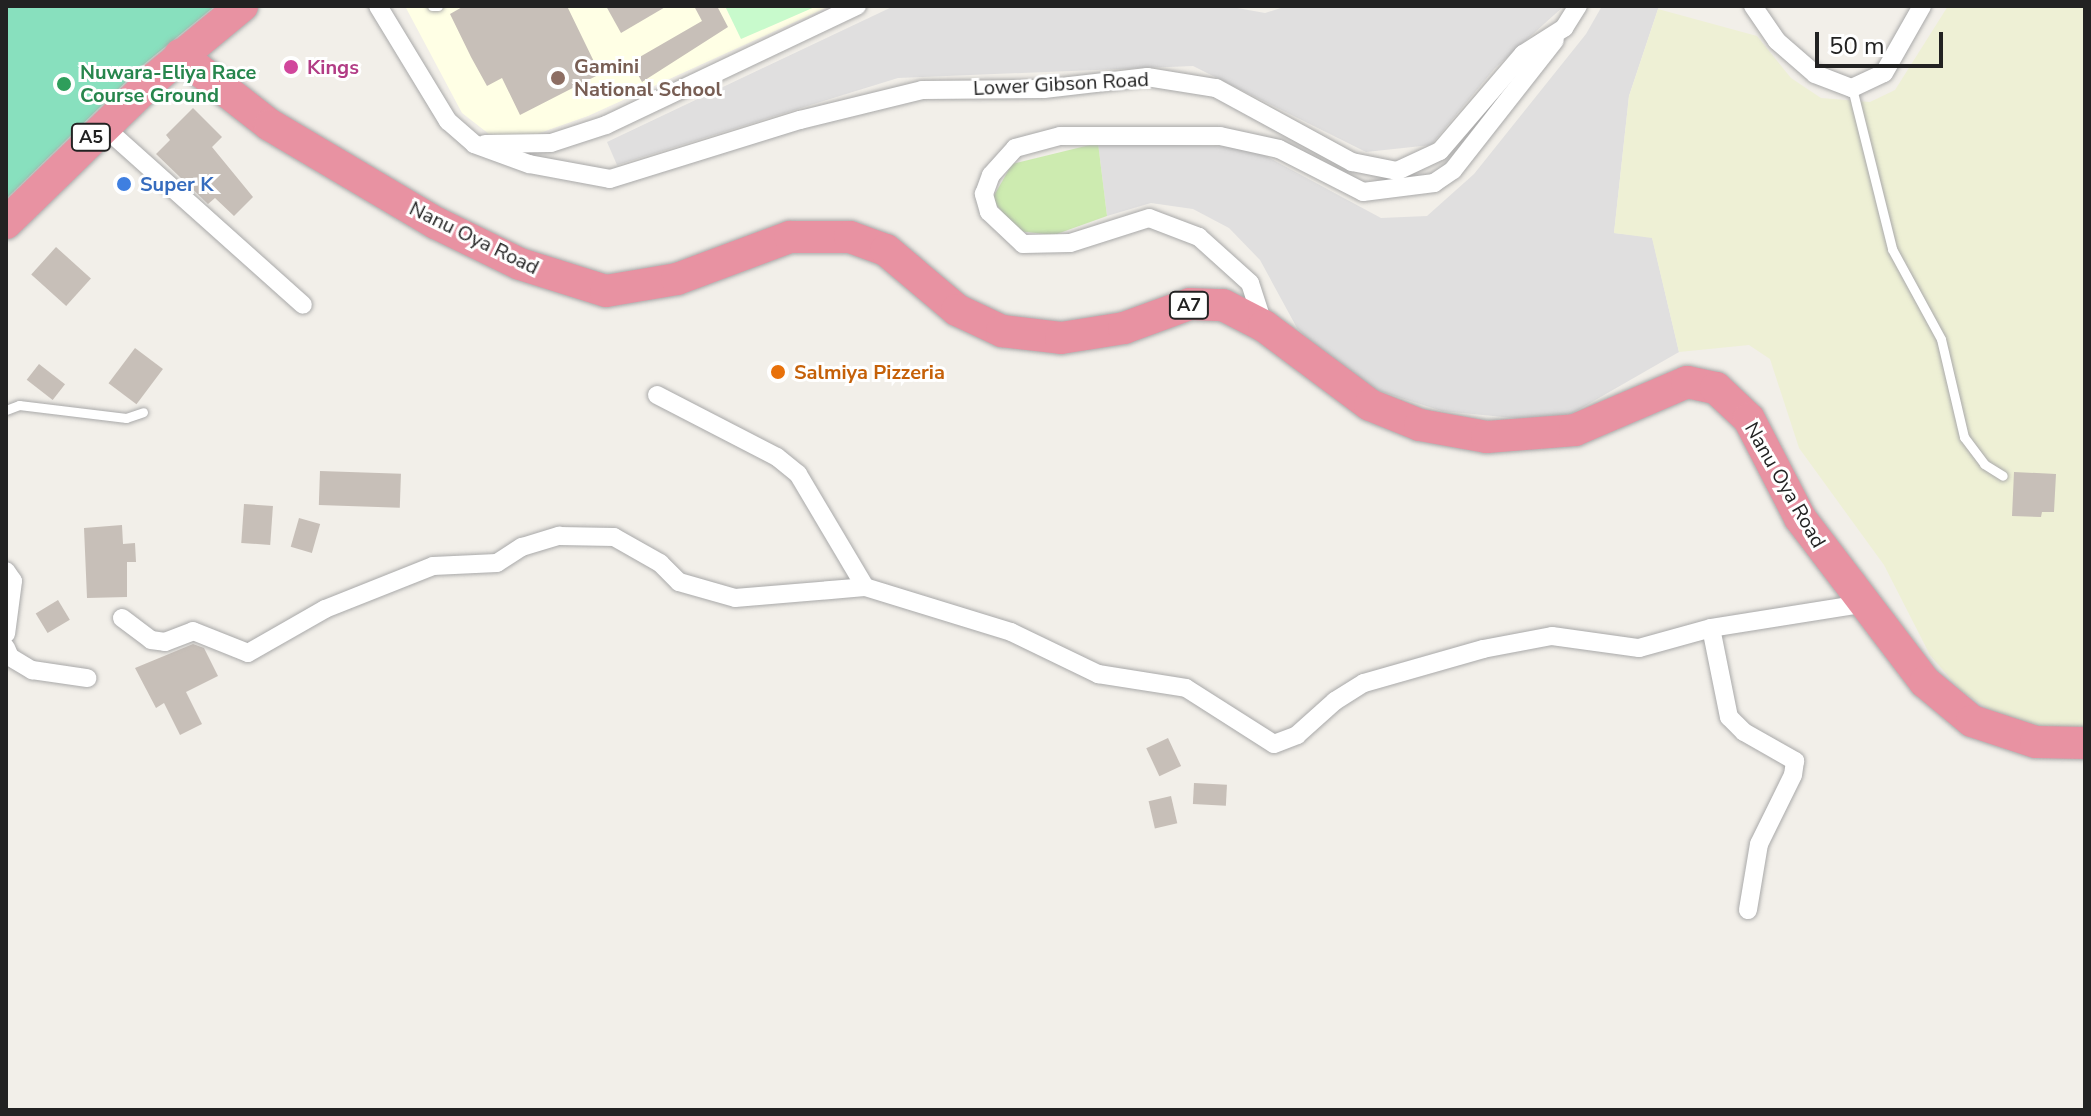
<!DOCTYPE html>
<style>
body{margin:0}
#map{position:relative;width:2091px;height:1116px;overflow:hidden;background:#f2efe9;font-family:"Nunito Sans",sans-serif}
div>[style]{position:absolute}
.residential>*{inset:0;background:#e0dfdf}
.education>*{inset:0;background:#ffffe5}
.farmland>*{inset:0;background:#eef0d5}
.grass>*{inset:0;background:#cdebb0}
.park>*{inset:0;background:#c8facc}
.pitch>*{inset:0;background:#88e0be}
.building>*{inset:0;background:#c7bfb8;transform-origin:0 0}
.roads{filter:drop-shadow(0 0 2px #a9a9a9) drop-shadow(0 0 2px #a9a9a9)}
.lane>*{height:9px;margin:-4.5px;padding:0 4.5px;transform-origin:4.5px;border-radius:4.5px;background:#fff}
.street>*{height:18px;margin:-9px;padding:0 9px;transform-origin:9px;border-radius:9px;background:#fff}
.highway>*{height:32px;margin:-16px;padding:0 16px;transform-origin:16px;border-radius:16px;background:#e892a2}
.dots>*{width:22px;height:22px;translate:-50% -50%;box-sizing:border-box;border:4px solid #fff;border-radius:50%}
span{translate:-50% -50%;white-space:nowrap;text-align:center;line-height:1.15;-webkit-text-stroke:6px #fff;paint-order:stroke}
.shield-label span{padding:2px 6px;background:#fff;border:2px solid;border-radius:6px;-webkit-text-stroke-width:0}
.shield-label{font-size:18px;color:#222;font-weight:700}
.education-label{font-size:20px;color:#785e54;font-weight:700}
.left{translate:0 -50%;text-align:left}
.hotel-label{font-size:20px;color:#b23c85;font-weight:700}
.leisure-label{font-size:20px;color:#27864d;font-weight:700}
.street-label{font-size:20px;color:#222}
.shop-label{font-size:20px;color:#366cbe;font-weight:700}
.food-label{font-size:20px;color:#c56008;font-weight:700}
.frame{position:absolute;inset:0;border:8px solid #222;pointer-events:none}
.scale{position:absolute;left:1815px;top:32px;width:128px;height:36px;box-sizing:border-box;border:4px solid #222;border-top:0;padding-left:10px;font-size:24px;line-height:28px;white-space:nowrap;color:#222;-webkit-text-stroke:6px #fff;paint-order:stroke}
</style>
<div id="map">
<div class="residential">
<i style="clip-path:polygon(894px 6px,1226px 6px,1265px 13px,1287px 6px,1564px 6px,1495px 68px,1431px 145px,1366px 152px,1193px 66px,898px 78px,617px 165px,607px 142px)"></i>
<i style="clip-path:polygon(1602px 6px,1659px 6px,1629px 96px,1614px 233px,1652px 237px,1679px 352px,1571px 414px,1535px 420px,1442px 411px,1351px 382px,1297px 328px,1260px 260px,1229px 228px,1193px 209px,1151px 203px,1107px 216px,1098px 143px,1249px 147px,1381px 218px,1427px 216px,1474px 174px,1586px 34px)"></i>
</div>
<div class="education">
<i style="clip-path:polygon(405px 6px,830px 6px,588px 116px,537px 134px,504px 136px,489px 134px,462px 113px)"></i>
</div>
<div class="farmland">
<i style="clip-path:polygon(1948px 6px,2085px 6px,2085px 727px,2069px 730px,2036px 730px,1995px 713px,1961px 691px,1930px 655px,1884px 565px,1799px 448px,1770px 359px,1749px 345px,1679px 352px,1652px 238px,1614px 233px,1629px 96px,1658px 9px,1757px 36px,1791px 78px,1821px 98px,1870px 102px,1895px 90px)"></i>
</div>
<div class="grass">
<i style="clip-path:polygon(1098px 143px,1107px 216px,1054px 235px,1017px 231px,992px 199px,1012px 164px)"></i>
</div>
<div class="park">
<i style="clip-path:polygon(725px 6px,817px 6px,741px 39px)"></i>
</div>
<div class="pitch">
<i style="clip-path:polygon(6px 6px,215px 6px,143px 65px,6px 199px)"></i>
</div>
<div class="building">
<i style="clip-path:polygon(464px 6px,567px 6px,600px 74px,520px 115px,502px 78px,487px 86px,471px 57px,450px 14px)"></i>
<i style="clip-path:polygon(606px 6px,667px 6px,621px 33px)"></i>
<i style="clip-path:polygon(694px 6px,717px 6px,728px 27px,642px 82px,631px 62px,702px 21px)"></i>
<i style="clip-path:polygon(193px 108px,222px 137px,212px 147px,253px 197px,234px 216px,215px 198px,208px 204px,156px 154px,170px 140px,166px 135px)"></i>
<i style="left:56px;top:247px;width:47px;height:37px;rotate:42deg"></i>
<i style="left:135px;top:348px;width:35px;height:44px;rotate:37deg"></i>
<i style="left:39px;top:364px;width:33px;height:20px;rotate:38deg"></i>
<i style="left:320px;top:471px;width:81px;height:34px;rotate:2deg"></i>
<i style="clip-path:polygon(2014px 472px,2056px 474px,2054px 512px,2042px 512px,2041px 517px,2012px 516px)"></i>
<i style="left:244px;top:504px;width:29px;height:39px;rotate:4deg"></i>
<i style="left:299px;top:518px;width:22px;height:30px;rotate:16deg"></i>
<i style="clip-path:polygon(122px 525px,123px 544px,135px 543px,136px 562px,127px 562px,127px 597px,87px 598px,84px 528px)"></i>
<i style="left:58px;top:600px;width:23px;height:26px;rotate:59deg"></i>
<i style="clip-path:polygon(193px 644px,204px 648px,218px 676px,186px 692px,202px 724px,180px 735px,164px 703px,156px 708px,135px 668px)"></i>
<i style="left:1168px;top:738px;width:31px;height:24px;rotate:65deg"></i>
<i style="left:1194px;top:783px;width:33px;height:21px;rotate:3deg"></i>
<i style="left:1171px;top:796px;width:28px;height:23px;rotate:77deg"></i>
</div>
<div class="roads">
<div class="lane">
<i style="left:432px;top:6px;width:6px"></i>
<i style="left:1852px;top:88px;width:166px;rotate:76deg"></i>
<i style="left:1892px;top:249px;width:102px;rotate:61.4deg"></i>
<i style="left:1941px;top:339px;width:101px;rotate:76.8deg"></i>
<i style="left:1964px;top:437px;width:34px;rotate:53deg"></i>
<i style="left:1984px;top:464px;width:22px;rotate:32deg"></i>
<i style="left:6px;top:410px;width:14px;rotate:-21deg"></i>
<i style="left:19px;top:405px;width:108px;rotate:6.9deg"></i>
<i style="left:126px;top:418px;width:18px;rotate:-19deg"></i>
</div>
<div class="street">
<i style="left:378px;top:6px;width:135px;rotate:58.7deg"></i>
<i style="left:448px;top:121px;width:35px;rotate:41deg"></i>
<i style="left:474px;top:144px;width:59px;rotate:20deg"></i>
<i style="left:529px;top:164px;width:82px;rotate:10.5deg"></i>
<i style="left:610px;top:179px;width:199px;rotate:-17.3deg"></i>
<i style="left:800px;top:120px;width:126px;rotate:-13.8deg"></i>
<i style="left:922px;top:90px;width:122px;rotate:-0.5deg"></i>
<i style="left:1044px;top:89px;width:104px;rotate:-6.6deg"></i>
<i style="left:1147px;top:77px;width:70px;rotate:9.1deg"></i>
<i style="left:1216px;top:88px;width:155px;rotate:28.6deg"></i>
<i style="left:1352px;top:162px;width:46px;rotate:11.3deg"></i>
<i style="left:1397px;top:171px;width:47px;rotate:-24.9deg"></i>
<i style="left:1440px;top:151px;width:128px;rotate:-49.4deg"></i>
<i style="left:1523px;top:54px;width:49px;rotate:-32.4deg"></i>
<i style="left:1564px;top:28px;width:26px;rotate:-58deg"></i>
<i style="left:1753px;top:6px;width:42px;rotate:55.6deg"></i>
<i style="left:1777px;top:41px;width:50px;rotate:41deg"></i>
<i style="left:1815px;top:74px;width:40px;rotate:21deg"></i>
<i style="left:1852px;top:88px;width:35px;rotate:-25deg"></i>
<i style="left:1884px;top:73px;width:77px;rotate:-60.4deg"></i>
<i style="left:103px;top:126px;width:268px;rotate:41.8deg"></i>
<i style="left:485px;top:144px;width:66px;rotate:-0.9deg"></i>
<i style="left:551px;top:143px;width:58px;rotate:-18.1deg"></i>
<i style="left:606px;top:125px;width:278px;rotate:-25.4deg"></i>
<i style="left:1264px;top:326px;width:45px;rotate:-108deg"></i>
<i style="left:1250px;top:283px;width:69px;rotate:-138deg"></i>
<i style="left:1199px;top:237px;width:53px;rotate:-159.2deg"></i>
<i style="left:1149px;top:218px;width:83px;rotate:162.4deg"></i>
<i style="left:1070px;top:243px;width:47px;rotate:178.8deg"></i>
<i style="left:1023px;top:244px;width:47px;rotate:-136.7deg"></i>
<i style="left:989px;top:212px;width:19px;rotate:-106deg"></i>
<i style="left:984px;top:194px;width:20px;rotate:-70deg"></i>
<i style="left:991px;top:175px;width:36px;rotate:-48deg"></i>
<i style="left:1015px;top:148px;width:47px;rotate:-14.9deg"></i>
<i style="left:1060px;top:136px;width:160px"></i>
<i style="left:1220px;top:136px;width:60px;rotate:12.4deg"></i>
<i style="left:1279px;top:149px;width:94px;rotate:27.1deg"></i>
<i style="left:1363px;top:192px;width:72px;rotate:-7.2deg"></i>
<i style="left:1434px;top:183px;width:23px;rotate:-34deg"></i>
<i style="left:1453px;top:170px;width:165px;rotate:-51.9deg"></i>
<i style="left:657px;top:395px;width:135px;rotate:27.3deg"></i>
<i style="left:777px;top:457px;width:27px;rotate:39deg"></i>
<i style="left:798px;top:474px;width:131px;rotate:59.3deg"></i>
<i style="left:865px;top:587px;width:153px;rotate:17.1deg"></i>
<i style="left:1011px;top:632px;width:97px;rotate:25.8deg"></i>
<i style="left:1098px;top:674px;width:89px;rotate:9deg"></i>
<i style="left:1186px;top:688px;width:104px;rotate:32.5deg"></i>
<i style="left:1274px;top:744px;width:25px;rotate:-21deg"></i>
<i style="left:1297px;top:735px;width:51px;rotate:-41.8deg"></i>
<i style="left:1335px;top:701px;width:34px;rotate:-32deg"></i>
<i style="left:1364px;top:683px;width:124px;rotate:-15.9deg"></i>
<i style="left:1483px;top:649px;width:70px;rotate:-10.7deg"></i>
<i style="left:1552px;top:636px;width:88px;rotate:7.9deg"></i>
<i style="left:1639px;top:648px;width:75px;rotate:-15.5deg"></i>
<i style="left:1711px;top:628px;width:152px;rotate:-9.1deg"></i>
<i style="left:6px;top:571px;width:12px;rotate:55deg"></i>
<i style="left:13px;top:581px;width:53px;rotate:97.5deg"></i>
<i style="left:122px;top:618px;width:36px;rotate:37deg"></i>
<i style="left:151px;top:640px;width:14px;rotate:8deg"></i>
<i style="left:165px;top:642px;width:30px;rotate:-21deg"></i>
<i style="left:193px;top:631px;width:59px;rotate:21.8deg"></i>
<i style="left:248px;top:653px;width:89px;rotate:-29.7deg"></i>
<i style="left:325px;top:609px;width:116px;rotate:-21.7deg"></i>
<i style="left:433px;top:566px;width:64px;rotate:-2.7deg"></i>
<i style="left:497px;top:563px;width:30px;rotate:-33deg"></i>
<i style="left:522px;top:547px;width:39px;rotate:-17deg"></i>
<i style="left:559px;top:536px;width:55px;rotate:1deg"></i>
<i style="left:614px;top:537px;width:53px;rotate:29.5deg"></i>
<i style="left:660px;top:563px;width:27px;rotate:45deg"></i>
<i style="left:679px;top:582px;width:58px;rotate:15.9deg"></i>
<i style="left:735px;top:598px;width:130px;rotate:-4.8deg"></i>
<i style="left:1711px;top:628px;width:91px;rotate:78.6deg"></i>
<i style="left:1729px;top:717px;width:21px;rotate:45deg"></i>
<i style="left:1744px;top:732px;width:59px;rotate:29.6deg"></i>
<i style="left:1795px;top:761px;width:14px;rotate:98deg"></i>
<i style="left:1793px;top:775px;width:77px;rotate:116.2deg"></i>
<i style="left:1759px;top:844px;width:67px;rotate:99.5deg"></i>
<i style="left:6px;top:648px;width:10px;rotate:66deg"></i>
<i style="left:10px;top:657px;width:26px;rotate:31deg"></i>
<i style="left:32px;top:670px;width:56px;rotate:8.3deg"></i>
</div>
<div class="highway">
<i style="left:180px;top:55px;width:114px;rotate:37.9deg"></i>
<i style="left:270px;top:125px;width:193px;rotate:30.6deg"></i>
<i style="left:436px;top:223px;width:93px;rotate:26deg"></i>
<i style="left:520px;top:264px;width:90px;rotate:17.4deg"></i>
<i style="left:606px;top:291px;width:72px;rotate:-9.6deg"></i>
<i style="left:677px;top:279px;width:121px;rotate:-20.4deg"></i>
<i style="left:790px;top:237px;width:60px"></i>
<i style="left:850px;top:237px;width:38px;rotate:20deg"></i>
<i style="left:886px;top:250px;width:93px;rotate:40.2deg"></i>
<i style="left:957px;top:310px;width:50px;rotate:25deg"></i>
<i style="left:1002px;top:331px;width:59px;rotate:6.8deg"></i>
<i style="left:1061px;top:338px;width:64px;rotate:-9deg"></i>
<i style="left:1124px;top:328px;width:70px;rotate:-20deg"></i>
<i style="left:1190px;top:304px;width:33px;rotate:2deg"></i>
<i style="left:1223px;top:305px;width:46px;rotate:27.1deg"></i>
<i style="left:1264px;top:326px;width:132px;rotate:36.7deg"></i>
<i style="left:1370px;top:405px;width:54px;rotate:21.8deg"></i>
<i style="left:1420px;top:425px;width:68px;rotate:10.2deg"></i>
<i style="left:1487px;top:437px;width:88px;rotate:-4.5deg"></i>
<i style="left:1575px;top:430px;width:122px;rotate:-23.2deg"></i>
<i style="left:1687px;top:382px;width:30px;rotate:12deg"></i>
<i style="left:1716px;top:388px;width:45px;rotate:43.2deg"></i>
<i style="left:1749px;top:419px;width:111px;rotate:62.7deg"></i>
<i style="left:1800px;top:518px;width:206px;rotate:52.7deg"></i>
<i style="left:1925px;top:682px;width:61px;rotate:39.7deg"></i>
<i style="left:1972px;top:721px;width:67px;rotate:18.2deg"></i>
<i style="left:2036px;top:742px;width:49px;rotate:1.2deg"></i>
<i style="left:6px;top:223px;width:208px;rotate:-44.2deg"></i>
<i style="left:155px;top:78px;width:113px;rotate:-39.6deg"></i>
</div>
</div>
<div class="dots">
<i style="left:291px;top:67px;background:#d1479c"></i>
<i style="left:558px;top:78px;background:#8d6e63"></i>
<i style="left:64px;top:84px;background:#2e9e5b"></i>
<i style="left:124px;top:184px;background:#3f7fe0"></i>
<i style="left:778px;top:372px;background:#e8710a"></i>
</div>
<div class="shield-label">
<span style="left:91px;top:137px">A5</span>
<span style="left:1189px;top:305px">A7</span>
</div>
<div class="education-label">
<span class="left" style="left:574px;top:78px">Gamini<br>National School</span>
</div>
<div class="hotel-label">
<span class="left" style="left:307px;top:67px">Kings</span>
</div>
<div class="leisure-label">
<span class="left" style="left:80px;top:84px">Nuwara-Eliya Race<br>Course Ground</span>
</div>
<div class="street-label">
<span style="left:1061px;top:84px;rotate:-3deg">Lower Gibson Road</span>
<span style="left:474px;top:238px;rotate:26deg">Nanu Oya Road</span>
<span style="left:1785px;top:485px;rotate:60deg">Nanu Oya Road</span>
</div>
<div class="shop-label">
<span class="left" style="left:140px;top:184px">Super K</span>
</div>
<div class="food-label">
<span class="left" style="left:794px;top:372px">Salmiya Pizzeria</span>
</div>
<div class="frame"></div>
<div class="scale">50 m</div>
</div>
